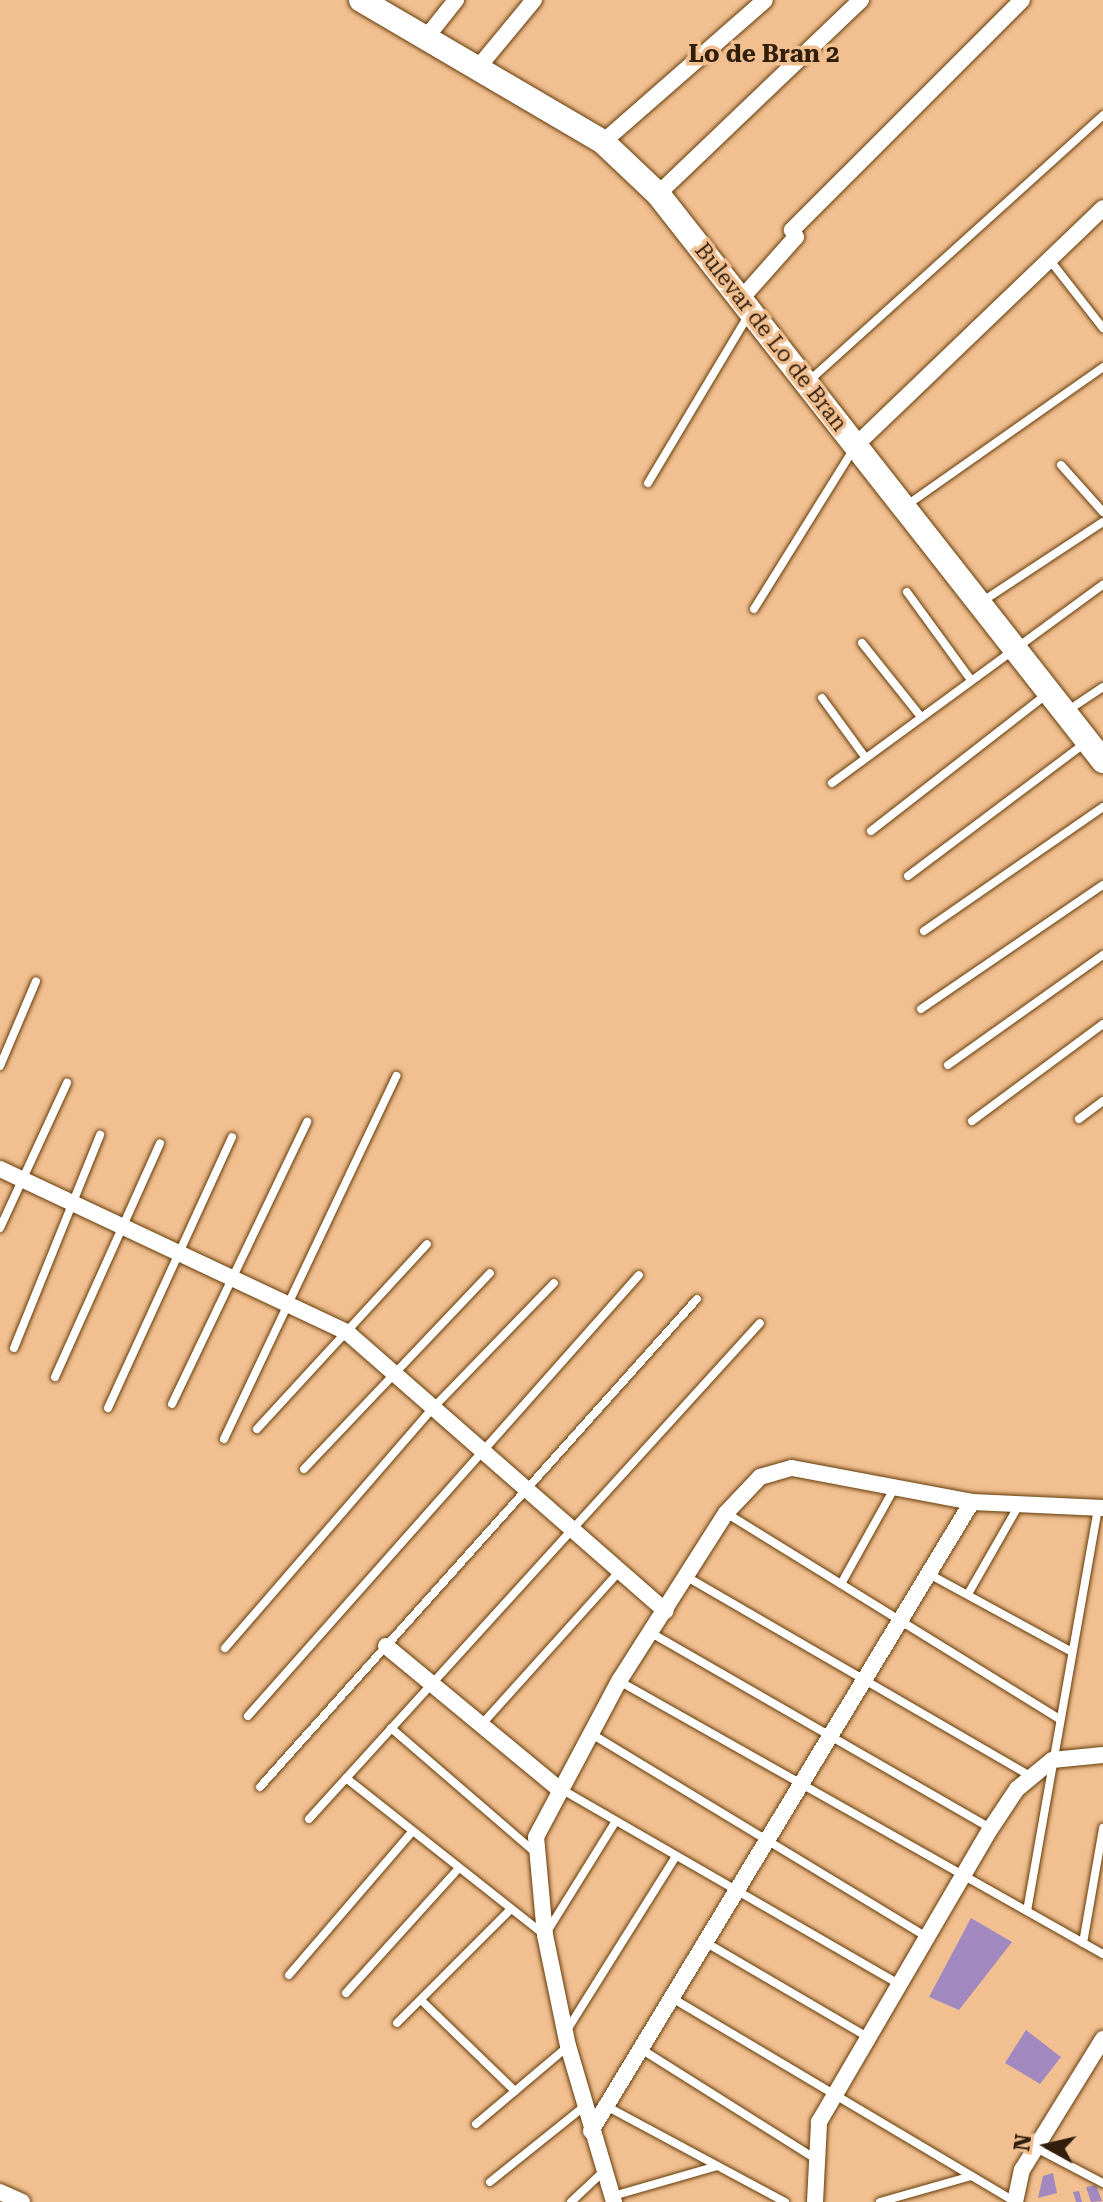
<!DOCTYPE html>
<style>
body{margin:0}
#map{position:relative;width:1103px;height:2202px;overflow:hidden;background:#f1bf90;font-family:"Roboto Serif",serif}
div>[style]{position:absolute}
.building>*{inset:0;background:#a189c0}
.roads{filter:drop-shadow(0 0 2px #653c09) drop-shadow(0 0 2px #653c09)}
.lane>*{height:8px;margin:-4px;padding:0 4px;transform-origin:4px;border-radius:4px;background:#fff}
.street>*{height:16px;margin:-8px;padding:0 8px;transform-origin:8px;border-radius:8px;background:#fff}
.secondary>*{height:24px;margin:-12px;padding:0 12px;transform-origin:12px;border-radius:12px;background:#fff}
span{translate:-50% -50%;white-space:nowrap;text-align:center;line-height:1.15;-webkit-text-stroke:7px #f1bf90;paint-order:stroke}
.street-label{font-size:22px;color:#311e0b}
.neighbourhood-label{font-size:24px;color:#311e0b;font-weight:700}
.north{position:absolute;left:1007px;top:2106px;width:80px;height:80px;-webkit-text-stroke:6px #f1bf90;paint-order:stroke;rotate:278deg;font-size:22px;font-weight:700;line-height:32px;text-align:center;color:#311e0b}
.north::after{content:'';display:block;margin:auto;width:28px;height:36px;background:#311e0b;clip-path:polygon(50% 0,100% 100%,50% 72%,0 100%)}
</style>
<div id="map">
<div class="building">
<i style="clip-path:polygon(971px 1918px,1012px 1942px,959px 2010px,929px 1997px)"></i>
<i style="clip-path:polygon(1026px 2030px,1061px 2057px,1040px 2084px,1005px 2063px)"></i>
<i style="clip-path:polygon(1053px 2173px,1057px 2193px,1038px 2198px,1043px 2176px)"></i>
<i style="clip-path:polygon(1096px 2185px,1102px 2201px,1091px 2202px,1086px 2187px)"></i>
<i style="clip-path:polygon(1079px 2191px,1082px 2202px,1076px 2202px,1073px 2192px)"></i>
</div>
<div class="roads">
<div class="lane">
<i style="left:1049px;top:259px;width:88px;rotate:52deg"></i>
<i style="left:810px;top:380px;width:395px;rotate:-42.1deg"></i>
<i style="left:1061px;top:465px;width:63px;rotate:48.2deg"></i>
<i style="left:648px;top:483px;width:195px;rotate:-59.1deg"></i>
<i style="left:907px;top:505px;width:240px;rotate:-35.1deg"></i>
<i style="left:907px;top:592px;width:109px;rotate:54deg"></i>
<i style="left:980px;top:603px;width:147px;rotate:-33.4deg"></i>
<i style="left:754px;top:609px;width:187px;rotate:-58.1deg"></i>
<i style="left:862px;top:643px;width:95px;rotate:51.4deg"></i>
<i style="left:822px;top:698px;width:73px;rotate:53.9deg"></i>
<i style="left:1067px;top:711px;width:43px;rotate:-33.7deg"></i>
<i style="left:832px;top:783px;width:336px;rotate:-36.2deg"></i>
<i style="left:871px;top:831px;width:223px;rotate:-37.9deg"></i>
<i style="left:908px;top:876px;width:220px;rotate:-36.9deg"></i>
<i style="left:924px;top:931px;width:218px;rotate:-34.7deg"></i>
<i style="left:921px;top:1009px;width:220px;rotate:-34.3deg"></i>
<i style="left:948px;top:1065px;width:190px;rotate:-35.4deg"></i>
<i style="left:0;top:1066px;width:92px;rotate:-67deg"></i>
<i style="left:1079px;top:1119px;width:30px;rotate:-37deg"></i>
<i style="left:972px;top:1121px;width:163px;rotate:-36.5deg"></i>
<i style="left:0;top:1228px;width:160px;rotate:-65.2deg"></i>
<i style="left:14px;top:1348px;width:230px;rotate:-68deg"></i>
<i style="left:55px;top:1377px;width:256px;rotate:-65.8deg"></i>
<i style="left:172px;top:1404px;width:313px;rotate:-64.4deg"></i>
<i style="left:108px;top:1408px;width:298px;rotate:-65.4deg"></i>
<i style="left:257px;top:1429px;width:251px;rotate:-47.4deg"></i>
<i style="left:224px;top:1439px;width:402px;rotate:-64.6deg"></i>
<i style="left:304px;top:1469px;width:270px;rotate:-46.5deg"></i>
<i style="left:726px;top:1513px;width:392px;rotate:31.7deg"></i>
<i style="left:929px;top:1574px;width:163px;rotate:28.6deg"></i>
<i style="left:687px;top:1577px;width:399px;rotate:30.1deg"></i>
<i style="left:841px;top:1584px;width:111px;rotate:-60.9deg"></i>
<i style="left:968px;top:1594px;width:103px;rotate:-60.2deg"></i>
<i style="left:653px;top:1634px;width:390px;rotate:29.9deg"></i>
<i style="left:225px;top:1648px;width:313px;rotate:-49.1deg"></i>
<i style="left:430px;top:1411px;width:178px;rotate:-45.9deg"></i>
<i style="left:619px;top:1681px;width:556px;rotate:29.43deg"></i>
<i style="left:248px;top:1716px;width:589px;rotate:-48.44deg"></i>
<i style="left:482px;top:1724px;width:205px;rotate:-48deg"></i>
<i style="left:391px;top:1728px;width:191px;rotate:40.8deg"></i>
<i style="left:590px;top:1733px;width:394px;rotate:31.2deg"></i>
<i style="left:346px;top:1778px;width:253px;rotate:38.3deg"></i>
<i style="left:545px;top:1935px;width:134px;rotate:-58.1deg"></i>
<i style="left:260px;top:1787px;width:655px;rotate:-48.16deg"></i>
<i style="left:561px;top:1789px;width:390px;rotate:30deg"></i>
<i style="left:309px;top:1819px;width:670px;rotate:-47.72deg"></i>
<i style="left:1027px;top:1911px;width:409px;rotate:-80deg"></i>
<i style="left:705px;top:1942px;width:190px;rotate:30.3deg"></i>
<i style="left:1083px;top:1943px;width:117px;rotate:-80.1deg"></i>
<i style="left:289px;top:1975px;width:187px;rotate:-49.3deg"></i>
<i style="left:346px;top:1993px;width:167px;rotate:-47.9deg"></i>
<i style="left:672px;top:1998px;width:399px;rotate:30.7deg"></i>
<i style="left:421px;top:2000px;width:131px;rotate:44.1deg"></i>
<i style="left:397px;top:2023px;width:161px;rotate:-45deg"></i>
<i style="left:567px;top:2030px;width:205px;rotate:-57.9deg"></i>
<i style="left:641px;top:2049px;width:204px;rotate:32.2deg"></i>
<i style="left:606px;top:2106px;width:203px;rotate:28.2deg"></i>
<i style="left:476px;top:2124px;width:119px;rotate:-40.2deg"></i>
<i style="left:1036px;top:2148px;width:76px;rotate:27.6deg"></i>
<i style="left:490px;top:2182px;width:122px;rotate:-38.7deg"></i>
<i style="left:613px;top:2196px;width:108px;rotate:-16.1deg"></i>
<i style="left:571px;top:2202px;width:45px;rotate:-43.2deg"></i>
<i style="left:880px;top:2202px;width:95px;rotate:-15.9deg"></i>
</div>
<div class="street">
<i style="left:425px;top:39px;width:50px;rotate:-51.5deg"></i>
<i style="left:476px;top:70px;width:91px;rotate:-50.4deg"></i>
<i style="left:603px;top:142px;width:215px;rotate:-41.2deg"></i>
<i style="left:658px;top:194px;width:281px;rotate:-43.7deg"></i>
<i style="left:740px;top:300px;width:84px;rotate:-48.4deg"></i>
<i style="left:796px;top:237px;width:8px;rotate:-120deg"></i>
<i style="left:792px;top:230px;width:325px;rotate:-45deg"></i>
<i style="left:856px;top:445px;width:342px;rotate:-43.8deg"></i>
<i style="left:0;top:1169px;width:385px;rotate:25.2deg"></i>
<i style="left:348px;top:1333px;width:422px;rotate:41.2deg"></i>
<i style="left:386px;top:1646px;width:224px;rotate:39.6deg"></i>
<i style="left:591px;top:2131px;width:735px;rotate:-58.8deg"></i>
<i style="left:0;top:2192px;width:24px;rotate:24deg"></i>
<i style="left:614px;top:2202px;width:163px;rotate:-106.4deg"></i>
<i style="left:568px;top:2046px;width:113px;rotate:-101.7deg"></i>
<i style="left:545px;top:1935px;width:98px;rotate:-95.2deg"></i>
<i style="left:536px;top:1837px;width:177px;rotate:-62deg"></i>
<i style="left:619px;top:1681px;width:199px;rotate:-57.5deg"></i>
<i style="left:726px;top:1513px;width:50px;rotate:-46.6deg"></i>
<i style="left:760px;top:1477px;width:33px;rotate:-16deg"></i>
<i style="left:792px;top:1468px;width:183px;rotate:10.7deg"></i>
<i style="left:972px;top:1502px;width:131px;rotate:2.6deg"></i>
<i style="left:815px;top:2202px;width:80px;rotate:-87.1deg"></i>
<i style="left:819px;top:2122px;width:341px;rotate:-59.7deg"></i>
<i style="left:991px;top:1828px;width:47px;rotate:-56.3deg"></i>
<i style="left:1017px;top:1789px;width:45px;rotate:-39.6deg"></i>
<i style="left:1052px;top:1760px;width:51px;rotate:-5.6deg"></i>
<i style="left:1015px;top:2202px;width:33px;rotate:-78deg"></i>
<i style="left:1022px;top:2170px;width:154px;rotate:-58.3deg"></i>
</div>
<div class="secondary">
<i style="left:361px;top:0;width:281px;rotate:30.4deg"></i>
<i style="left:603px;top:142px;width:76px;rotate:43.4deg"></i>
<i style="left:658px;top:194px;width:721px;rotate:51.87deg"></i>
</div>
</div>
<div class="street-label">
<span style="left:771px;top:337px;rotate:52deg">Bulevar de Lo de Bran</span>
</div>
<div class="neighbourhood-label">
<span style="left:764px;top:55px">Lo de Bran 2</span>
</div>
<div class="north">N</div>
</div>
